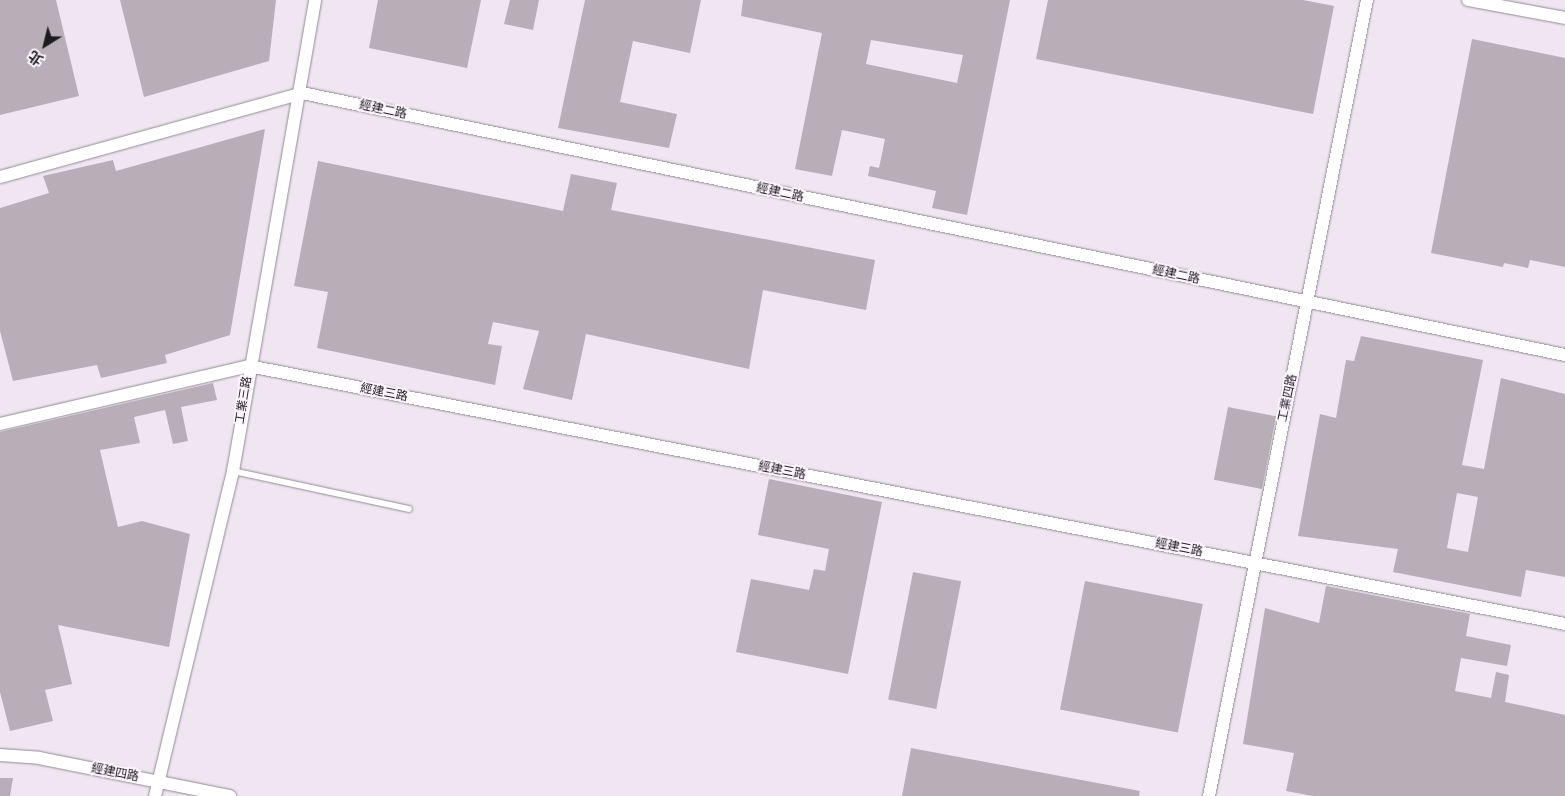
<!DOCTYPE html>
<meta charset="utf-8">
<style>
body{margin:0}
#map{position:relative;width:1565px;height:796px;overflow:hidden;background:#efe6f1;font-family:Rubik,"Noto Sans TC",sans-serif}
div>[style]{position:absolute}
.building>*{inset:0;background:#b7aeb8;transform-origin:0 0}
.roads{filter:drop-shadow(0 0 1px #928a94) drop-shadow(0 0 1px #928a94)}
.service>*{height:6px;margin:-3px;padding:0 3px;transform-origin:3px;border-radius:3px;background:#fff}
.minor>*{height:12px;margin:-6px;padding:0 6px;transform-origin:6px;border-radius:6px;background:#fff}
span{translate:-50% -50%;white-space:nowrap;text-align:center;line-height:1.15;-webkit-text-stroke:4px #fcf3fe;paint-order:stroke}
.street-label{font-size:12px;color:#1d1a1d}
.north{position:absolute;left:20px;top:20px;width:50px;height:50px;-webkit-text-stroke:4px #fcf3fe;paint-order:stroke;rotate:216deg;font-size:14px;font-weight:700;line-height:20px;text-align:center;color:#1d1a1d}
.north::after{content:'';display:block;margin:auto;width:18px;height:22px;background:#1d1a1d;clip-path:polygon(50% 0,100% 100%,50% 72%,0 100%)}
</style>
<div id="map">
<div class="building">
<i style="clip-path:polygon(0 0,56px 0,79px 96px,0 115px)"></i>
<i style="clip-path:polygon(120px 0,276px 0,269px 61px,144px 97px)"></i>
<i style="clip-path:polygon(378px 0,481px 0,467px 68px,369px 48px)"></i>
<i style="clip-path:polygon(510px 0,539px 0,533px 30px,504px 24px)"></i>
<i style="clip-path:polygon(585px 0,701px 0,690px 53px,633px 41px,620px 102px,677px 114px,669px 148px,558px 128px)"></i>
<i style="clip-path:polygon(evenodd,743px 0,1010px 0,967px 215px,932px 208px,936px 191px,868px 176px,870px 166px,879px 168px,885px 139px,842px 130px,832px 176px,795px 169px,822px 33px,741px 16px,743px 0,871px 40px,963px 55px,957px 83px,866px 64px,871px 40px)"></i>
<i style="clip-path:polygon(1048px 0,1303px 0,1334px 6px,1313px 114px,1036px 59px)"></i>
<i style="clip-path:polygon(1472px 39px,1565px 58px,1565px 267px,1530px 260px,1528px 268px,1504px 263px,1503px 267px,1431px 253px)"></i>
<i style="clip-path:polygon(265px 129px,230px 335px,165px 355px,167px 363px,101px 378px,97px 365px,13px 381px,0 331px,0 208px,49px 193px,43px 176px,113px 160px,116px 171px)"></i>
<i style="clip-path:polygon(318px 161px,563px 211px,571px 174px,617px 183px,611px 210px,875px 260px,866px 310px,763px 290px,749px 369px,586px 334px,572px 400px,523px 389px,539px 331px,493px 322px,488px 344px,502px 346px,495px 385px,317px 348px,328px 292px,294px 286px)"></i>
<i style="clip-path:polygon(evenodd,1361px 336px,1483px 360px,1462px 465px,1484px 469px,1501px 378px,1565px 394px,1565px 577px,1526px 570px,1521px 597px,1393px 572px,1398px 549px,1298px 536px,1320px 414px,1336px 418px,1346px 360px,1354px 361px,1361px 336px,1457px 493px,1478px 497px,1468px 552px,1447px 548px,1457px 493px)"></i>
<i style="clip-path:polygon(213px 383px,217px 400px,181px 407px,188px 441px,173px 444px,165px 410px,134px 417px,140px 443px,100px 450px,118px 527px,142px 521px,190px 534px,169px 647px,58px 625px,72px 684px,45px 690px,53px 721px,10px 731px,0 692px,0 432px)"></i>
<i style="left:1228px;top:407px;width:49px;height:74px;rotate:11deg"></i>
<i style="clip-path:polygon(769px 479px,882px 502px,848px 674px,736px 652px,751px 579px,809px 590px,814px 569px,825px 571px,829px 549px,758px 535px)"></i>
<i style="left:913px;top:572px;width:49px;height:130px;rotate:11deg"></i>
<i style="left:1085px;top:581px;width:120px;height:131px;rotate:11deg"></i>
<i style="clip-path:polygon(1326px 586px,1470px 614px,1466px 636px,1511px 645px,1507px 666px,1461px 658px,1455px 691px,1491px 698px,1496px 672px,1509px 675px,1505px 702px,1565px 715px,1565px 796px,1313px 796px,1286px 791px,1294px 753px,1243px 744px,1265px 608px,1319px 623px)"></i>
<i style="clip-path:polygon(911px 748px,1140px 791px,1139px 796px,902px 796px)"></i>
<i style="clip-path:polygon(0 778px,13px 778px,10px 796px,0 796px)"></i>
</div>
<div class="roads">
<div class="service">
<i style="left:233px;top:471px;width:180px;rotate:12.2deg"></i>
</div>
<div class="minor">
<i style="left:1468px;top:0;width:99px;rotate:10.5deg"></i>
<i style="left:0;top:177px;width:313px;rotate:-15.5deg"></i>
<i style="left:302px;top:93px;width:1290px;rotate:11.72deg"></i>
<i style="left:0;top:424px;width:256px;rotate:-13.1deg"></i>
<i style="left:249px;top:366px;width:1341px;rotate:11.09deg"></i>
<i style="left:0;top:755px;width:39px;rotate:4deg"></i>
<i style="left:39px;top:758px;width:195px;rotate:11.3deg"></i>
<i style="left:155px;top:796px;width:334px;rotate:-76.5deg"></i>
<i style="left:233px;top:471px;width:478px;rotate:-80.1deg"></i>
<i style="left:1209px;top:796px;width:812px;rotate:-78.77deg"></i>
</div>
</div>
<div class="street-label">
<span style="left:383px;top:110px;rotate:12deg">經建二路</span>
<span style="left:780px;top:193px;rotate:12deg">經建二路</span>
<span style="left:1176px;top:275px;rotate:12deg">經建二路</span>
<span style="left:384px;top:393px;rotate:11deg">經建三路</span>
<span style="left:1288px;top:398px;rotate:-78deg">工業四路</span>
<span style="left:244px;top:400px;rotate:-81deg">工業三路</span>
<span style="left:782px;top:471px;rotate:11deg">經建三路</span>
<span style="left:1179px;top:548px;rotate:11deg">經建三路</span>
<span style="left:115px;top:773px;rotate:11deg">經建四路</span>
</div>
<div class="north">北</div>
</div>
